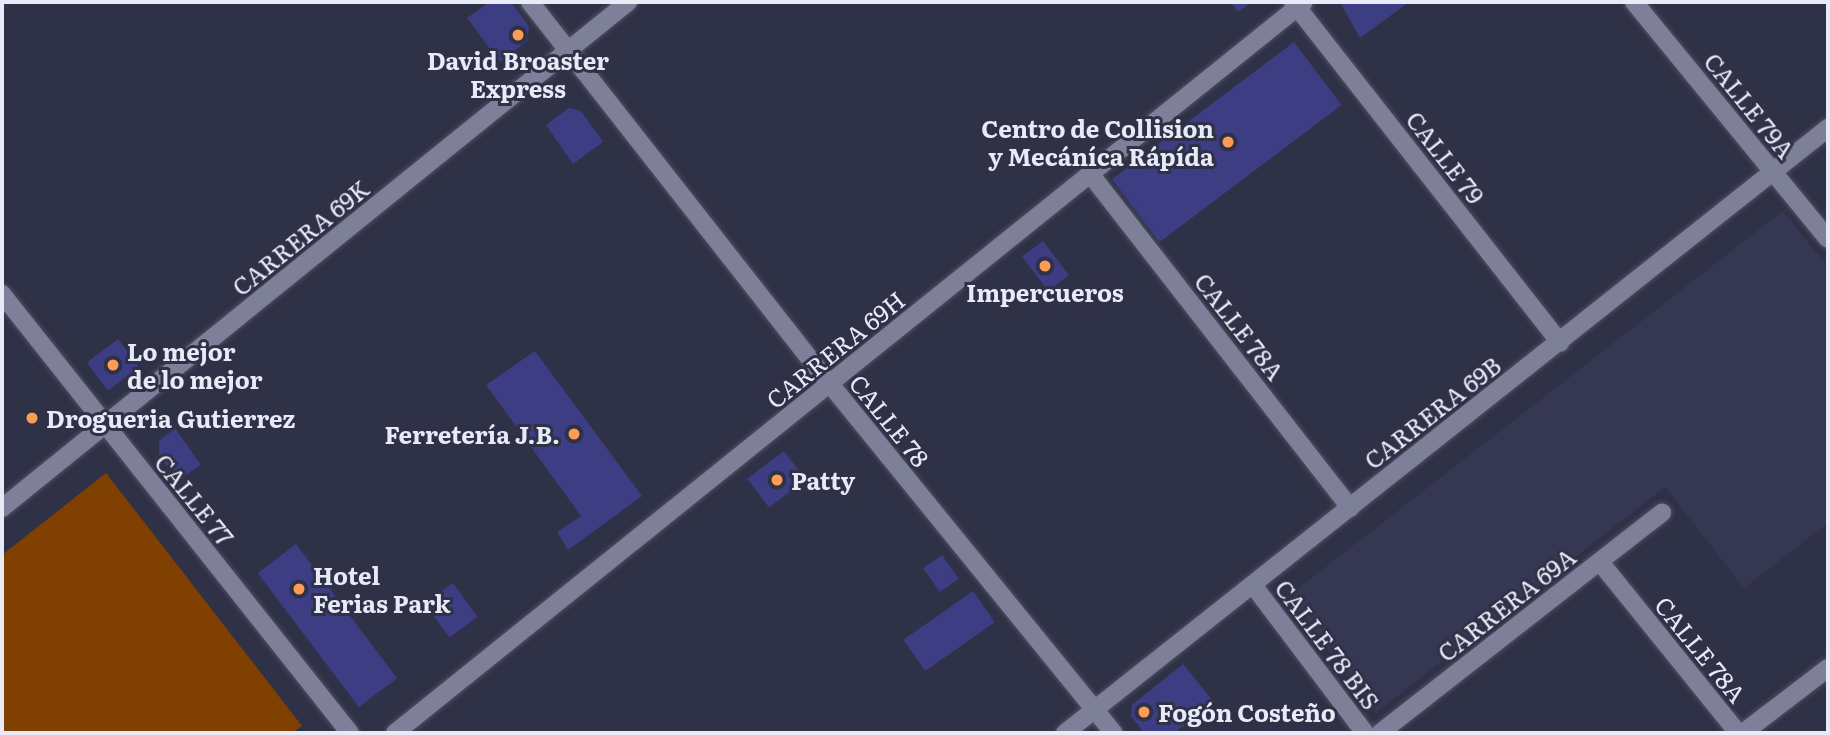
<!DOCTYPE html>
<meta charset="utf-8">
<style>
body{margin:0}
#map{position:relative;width:1830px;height:735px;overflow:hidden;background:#2f3146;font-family:Literata,serif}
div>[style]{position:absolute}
.built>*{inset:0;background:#363853}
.green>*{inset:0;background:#804001}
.building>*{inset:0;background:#3d3d84;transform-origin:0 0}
.roads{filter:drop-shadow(0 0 2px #4e4f60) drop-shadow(0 0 2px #4e4f60)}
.minor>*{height:18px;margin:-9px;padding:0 9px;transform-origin:9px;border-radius:9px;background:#7d8098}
.dots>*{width:19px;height:19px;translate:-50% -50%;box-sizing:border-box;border:4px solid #2f3146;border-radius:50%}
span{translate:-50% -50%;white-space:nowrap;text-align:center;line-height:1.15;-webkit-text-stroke:6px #2f3146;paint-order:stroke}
.poi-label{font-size:24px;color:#e9eaf8;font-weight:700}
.right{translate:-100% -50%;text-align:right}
.left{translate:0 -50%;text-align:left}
.street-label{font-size:24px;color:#e9eaf8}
.frame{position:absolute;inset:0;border:4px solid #e9eaf8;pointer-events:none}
</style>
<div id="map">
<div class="built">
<i style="clip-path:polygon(1783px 211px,1828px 267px,1828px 523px,1744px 588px,1665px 487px,1377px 712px,1286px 598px)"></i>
</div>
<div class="green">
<i style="clip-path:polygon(106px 473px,302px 726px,292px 733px,2px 733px,2px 555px)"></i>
</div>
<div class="building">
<i style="clip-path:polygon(489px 2px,511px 2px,529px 26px,527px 41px,500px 62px,467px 18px)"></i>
<i style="clip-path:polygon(1231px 2px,1252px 2px,1238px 12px)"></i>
<i style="clip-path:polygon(1340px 2px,1409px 2px,1360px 38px)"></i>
<i style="left:1294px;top:42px;width:79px;height:228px;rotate:53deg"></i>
<i style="clip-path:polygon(569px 108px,581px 111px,603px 142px,573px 164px,546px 125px)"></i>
<i style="left:1043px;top:241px;width:43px;height:26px;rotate:53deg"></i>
<i style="left:118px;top:339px;width:35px;height:39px;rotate:53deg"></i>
<i style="clip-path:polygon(535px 351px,642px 496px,568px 550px,557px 532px,581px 516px,486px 385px)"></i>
<i style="clip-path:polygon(175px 428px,201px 465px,177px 481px,159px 454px,159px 441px)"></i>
<i style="left:784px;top:451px;width:36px;height:46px;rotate:53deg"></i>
<i style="left:296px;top:544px;width:168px;height:48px;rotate:53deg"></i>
<i style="left:942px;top:555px;width:29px;height:23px;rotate:55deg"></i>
<i style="left:453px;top:583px;width:42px;height:35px;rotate:54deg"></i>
<i style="left:973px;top:591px;width:38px;height:85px;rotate:55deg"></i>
<i style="clip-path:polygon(1183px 664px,1214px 702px,1174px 733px,1144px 733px,1131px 716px,1132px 705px)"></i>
</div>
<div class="roads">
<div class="minor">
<i style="left:530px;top:2px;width:486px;rotate:51.9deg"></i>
<i style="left:830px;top:384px;width:450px;rotate:50.9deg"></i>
<i style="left:1293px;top:2px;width:433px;rotate:51.9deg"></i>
<i style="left:1634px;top:2px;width:306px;rotate:50.7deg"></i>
<i style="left:1091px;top:175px;width:422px;rotate:52.1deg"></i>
<i style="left:2px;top:294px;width:560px;rotate:51.6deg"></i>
<i style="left:2px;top:508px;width:805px;rotate:-38.95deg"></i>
<i style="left:1600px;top:562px;width:220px;rotate:51.1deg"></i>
<i style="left:1253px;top:585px;width:186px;rotate:52.9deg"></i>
<i style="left:395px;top:733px;width:1166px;rotate:-38.81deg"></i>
<i style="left:1065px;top:733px;width:974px;rotate:-38.41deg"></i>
<i style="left:1380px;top:733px;width:358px;rotate:-38deg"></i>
<i style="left:1743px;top:733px;width:107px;rotate:-37.4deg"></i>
</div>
</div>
<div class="dots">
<i style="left:518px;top:35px;background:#fd9c55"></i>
<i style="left:1228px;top:142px;background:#fd9c55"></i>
<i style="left:1045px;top:266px;background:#fd9c55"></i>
<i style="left:113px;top:365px;background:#fd9c55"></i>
<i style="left:32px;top:418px;background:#fd9c55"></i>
<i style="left:574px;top:434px;background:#fd9c55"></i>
<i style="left:777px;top:480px;background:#fd9c55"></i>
<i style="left:299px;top:589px;background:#fd9c55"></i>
<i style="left:1144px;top:712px;background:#fd9c55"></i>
</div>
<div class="poi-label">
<span style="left:518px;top:74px">David Broaster<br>Express</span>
<span class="right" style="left:1214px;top:142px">Centro de Collision<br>y Mecáníca Rápída</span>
<span style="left:1045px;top:292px">Impercueros</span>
<span class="left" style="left:127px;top:365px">Lo mejor<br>de lo mejor</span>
<span class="left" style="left:46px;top:418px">Drogueria Gutierrez</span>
<span class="right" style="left:560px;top:434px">Ferretería J.B.</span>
<span class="left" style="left:791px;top:480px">Patty</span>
<span class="left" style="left:313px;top:589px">Hotel<br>Ferias Park</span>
<span class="left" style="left:1158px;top:712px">Fogón Costeño</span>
</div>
<div class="street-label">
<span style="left:1750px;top:105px;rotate:51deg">CALLE 79A</span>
<span style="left:1446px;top:157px;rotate:52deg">CALLE 79</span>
<span style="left:300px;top:237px;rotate:-39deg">CARRERA 69K</span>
<span style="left:1240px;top:326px;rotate:52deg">CALLE 78A</span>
<span style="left:835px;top:349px;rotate:-39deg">CARRERA 69H</span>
<span style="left:1432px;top:412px;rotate:-38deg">CARRERA 69B</span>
<span style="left:890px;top:420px;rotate:51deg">CALLE 78</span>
<span style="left:195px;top:499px;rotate:51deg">CALLE 77</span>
<span style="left:1506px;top:604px;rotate:-38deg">CARRERA 69A</span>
<span style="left:1328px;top:644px;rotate:53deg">CALLE 78 BIS</span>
<span style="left:1701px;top:649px;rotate:51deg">CALLE 78A</span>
</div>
<div class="frame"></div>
</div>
